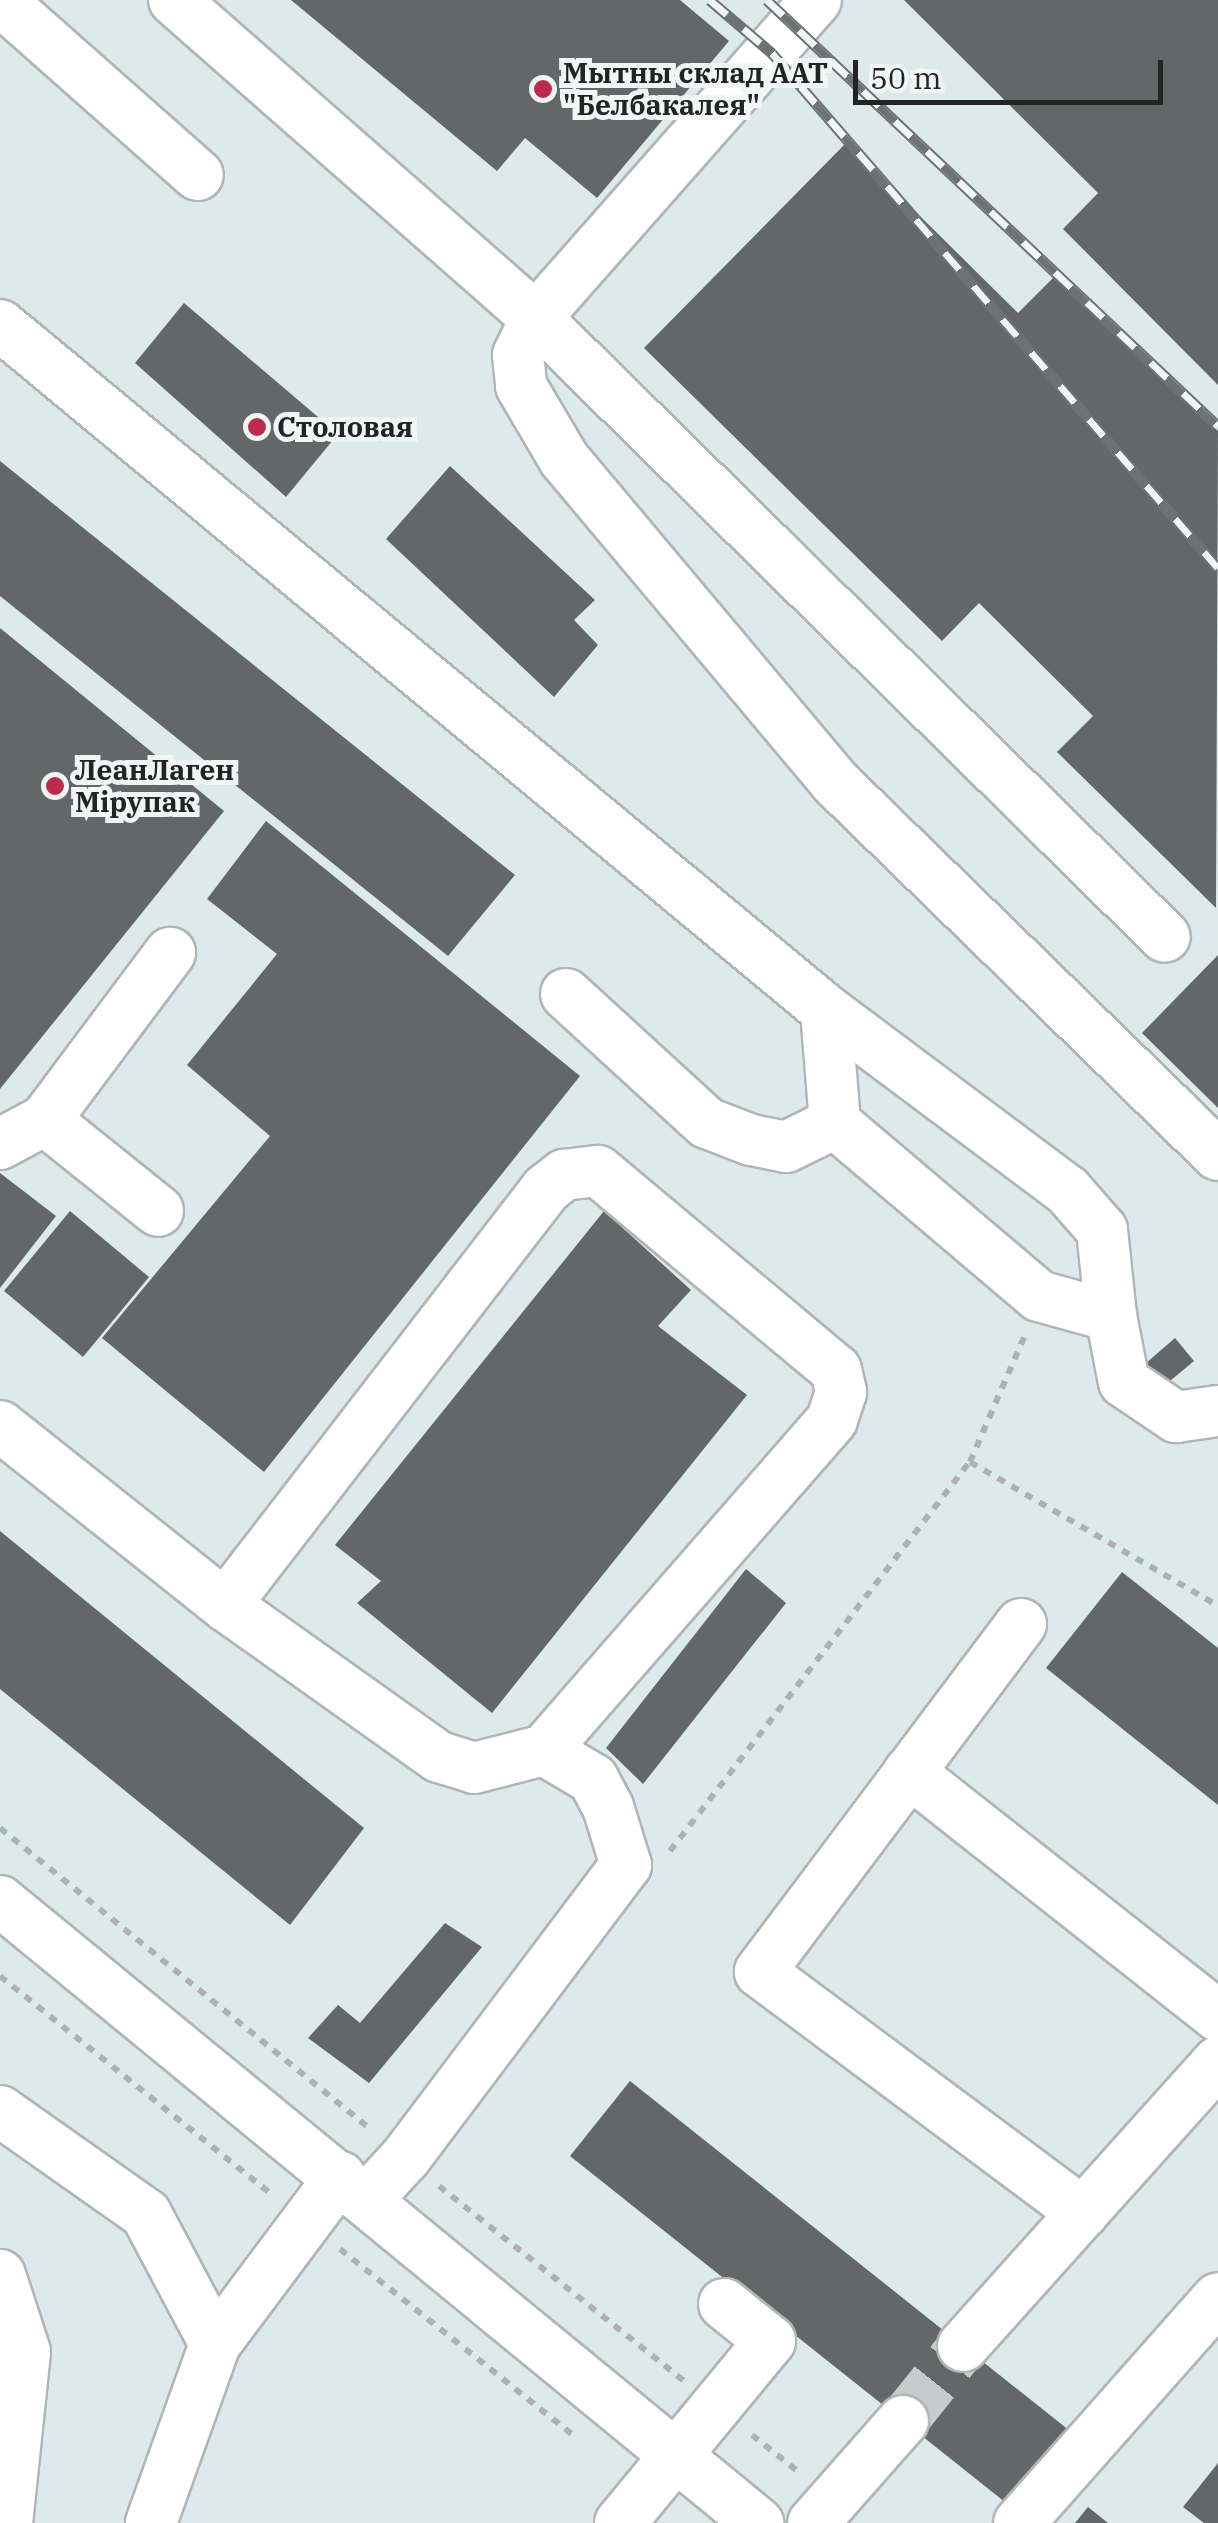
<!DOCTYPE html>
<html>
<head>
<meta charset="utf-8">
<style>
	body { margin:0 }
	#map { position:relative; width:1218px; height:2523px; overflow:hidden; background:#f1f5f5; font-family:"IBM Plex Serif",serif }
	div>[style] { position:absolute }
	[style*='--x'] { left:calc(var(--x)*1px); top:calc(var(--y)*1px); width:calc(var(--w)*1px); rotate:calc(var(--a)*1deg) }
	.built>* { inset:0; background:#dceaeb }
	.building>* { inset:0; background:#636768 }
	.minor-tunnel>* { height:50px; margin-top:-25px; transform-origin:0; background:repeating-linear-gradient(90deg,#c8cbcb 0 50px,transparent 0 75px) }
	.path>* { height:6px; margin-top:-3px; transform-origin:0; background:repeating-linear-gradient(90deg,#aeb1b1 0 8px,transparent 0 16px) }
	.roads { filter:drop-shadow(2px 0 #b0b5b5) drop-shadow(-2px 0 #b0b5b5) drop-shadow(0 2px #b0b5b5) drop-shadow(0 -2px #b0b5b5) }
	.minor>* { height:50px; margin:-25px; padding:0 25px; transform-origin:25px; border-radius:25px; background:#fff }
	.rail>* { height:11px; margin-top:-5.5px; transform-origin:0; background:repeating-linear-gradient(90deg,#f1f5f5 0 22px,#6f7272 0 44px); box-sizing:border-box; border-block:2px solid #6f7272 }
	.dots>* { width:28px; height:28px; translate:-50% -50%; box-sizing:border-box; border:5px solid #f1f5f5; border-radius:50% }
	span { translate:-50% -50%; white-space:nowrap; text-align:center; line-height:1.15; -webkit-text-stroke:10px #f1f5f5; paint-order:stroke }
	.poi-label { font-size:28px; color:#222424; font-weight:700 }
	.left { translate:0 -50%; text-align:left }
	.scale { position:absolute; left:853px; top:60px; width:310px; height:45px; box-sizing:border-box; border:5px solid #222424; border-top:0; padding-left:12px; font-size:30px; line-height:35px; white-space:nowrap; color:#222424; -webkit-text-stroke:8px #f1f5f5; paint-order:stroke }
</style>
</head>
<body>
<div id="map">
	<div class="built">
		<i style="clip-path:polygon(0 0,1218px 0,1218px 2523px,0 2523px)"></i>
	</div>
	<div class="building">
		<i style="clip-path:polygon(291px 0,680px 0,729px 41px,597px 198px,525px 138px,497px 171px)"></i>
		<i style="clip-path:polygon(904px 0,1218px 0,1218px 385px,1063px 229px,1098px 193px)"></i>
		<i style="clip-path:polygon(846px 143px,1018px 313px,1058px 273px,1218px 431px,1216px 908px,1057px 752px,1093px 716px,979px 603px,942px 641px,644px 348px)"></i>
		<i style="clip-path:polygon(184px 303px,338px 434px,286px 497px,135px 363px)"></i>
		<i style="clip-path:polygon(0 461px,515px 875px,448px 956px,0 596px)"></i>
		<i style="clip-path:polygon(450px 466px,595px 600px,574px 620px,598px 645px,554px 697px,386px 539px)"></i>
		<i style="clip-path:polygon(0 628px,224px 811px,0 1089px)"></i>
		<i style="clip-path:polygon(266px 821px,580px 1076px,264px 1472px,102px 1338px,270px 1136px,187px 1065px,277px 954px,207px 899px)"></i>
		<i style="clip-path:polygon(1218px 955px,1218px 1108px,1142px 1033px)"></i>
		<i style="clip-path:polygon(0 1173px,56px 1216px,0 1288px)"></i>
		<i style="clip-path:polygon(70px 1211px,149px 1277px,83px 1357px,4px 1291px)"></i>
		<i style="clip-path:polygon(604px 1211px,691px 1290px,658px 1326px,747px 1395px,492px 1713px,357px 1603px,381px 1581px,335px 1545px)"></i>
		<i style="clip-path:polygon(1175px 1338px,1194px 1361px,1164px 1386px,1145px 1364px)"></i>
		<i style="clip-path:polygon(0 1531px,364px 1828px,290px 1925px,0 1689px)"></i>
		<i style="clip-path:polygon(746px 1569px,786px 1603px,643px 1784px,606px 1748px)"></i>
		<i style="clip-path:polygon(1122px 1572px,1218px 1648px,1218px 1805px,1046px 1668px)"></i>
		<i style="clip-path:polygon(445px 1923px,482px 1947px,369px 2083px,308px 2038px,338px 2005px,360px 2023px)"></i>
		<i style="clip-path:polygon(630px 2081px,1075px 2435px,1015px 2510px,570px 2156px)"></i>
		<i style="clip-path:polygon(1218px 2463px,1218px 2523px,1204px 2523px,1183px 2507px)"></i>
		<i style="clip-path:polygon(1088px 2507px,1108px 2523px,1075px 2523px)"></i>
	</div>
	<div class="minor-tunnel">
		<i style="--x:903;--y:2421;--w:96;--a:-51.3"></i>
	</div>
	<div class="path">
		<i style="--x:970;--y:1462;--w:287;--a:30.1"></i>
		<i style="--x:0;--y:1828;--w:479;--a:39.1"></i>
		<i style="--x:670;--y:1851;--w:491;--a:-52.4"></i>
		<i style="--x:970;--y:1462;--w:136;--a:-66.6"></i>
		<i style="--x:0;--y:1976;--w:349;--a:38.8"></i>
		<i style="--x:439;--y:2186;--w:313;--a:38.5"></i>
		<i style="--x:340;--y:2249;--w:303;--a:38.6"></i>
		<i style="--x:752;--y:2435;--w:63;--a:38.5"></i>
	</div>
	<div class="roads">
		<div class="minor">
			<i style="--x:0;--y:0;--w:264;--a:41.5"></i>
			<i style="--x:174;--y:0;--w:482;--a:41.3"></i>
			<i style="--x:536;--y:318;--w:882;--a:44.54"></i>
			<i style="--x:816;--y:0;--w:424;--a:131.4"></i>
			<i style="--x:536;--y:318;--w:41;--a:115.9"></i>
			<i style="--x:518;--y:355;--w:31;--a:84"></i>
			<i style="--x:521;--y:386;--w:85;--a:59.5"></i>
			<i style="--x:564;--y:459;--w:423;--a:50"></i>
			<i style="--x:836;--y:783;--w:533;--a:44.24"></i>
			<i style="--x:0;--y:325;--w:1073;--a:39.67"></i>
			<i style="--x:826;--y:1010;--w:301;--a:36.8"></i>
			<i style="--x:1067;--y:1190;--w:53;--a:48.8"></i>
			<i style="--x:1102;--y:1230;--w:86;--a:84"></i>
			<i style="--x:1111;--y:1316;--w:67;--a:78.9"></i>
			<i style="--x:1124;--y:1382;--w:63;--a:33.9"></i>
			<i style="--x:1176;--y:1417;--w:42;--a:-8.1"></i>
			<i style="--x:566;--y:994;--w:191;--a:42.5"></i>
			<i style="--x:707;--y:1123;--w:47;--a:21.1"></i>
			<i style="--x:751;--y:1140;--w:36;--a:11"></i>
			<i style="--x:786;--y:1147;--w:55;--a:-26.1"></i>
			<i style="--x:835;--y:1123;--w:113;--a:-94.6"></i>
			<i style="--x:45;--y:1120;--w:145;--a:38.8"></i>
			<i style="--x:835;--y:1123;--w:267;--a:40.3"></i>
			<i style="--x:1039;--y:1296;--w:75;--a:15.5"></i>
			<i style="--x:0;--y:1144;--w:51;--a:-28.1"></i>
			<i style="--x:45;--y:1120;--w:209;--a:-53.2"></i>
			<i style="--x:0;--y:1426;--w:288;--a:38.5"></i>
			<i style="--x:225;--y:1605;--w:262;--a:35.4"></i>
			<i style="--x:439;--y:1757;--w:37;--a:17"></i>
			<i style="--x:474;--y:1768;--w:72;--a:-14.4"></i>
			<i style="--x:544;--y:1750;--w:57;--a:30.6"></i>
			<i style="--x:593;--y:1779;--w:32;--a:62"></i>
			<i style="--x:608;--y:1807;--w:61;--a:72.8"></i>
			<i style="--x:626;--y:1865;--w:367;--a:127"></i>
			<i style="--x:405;--y:2158;--w:56;--a:132.8"></i>
			<i style="--x:225;--y:1605;--w:525;--a:-52.34"></i>
			<i style="--x:546;--y:1189;--w:23;--a:-38"></i>
			<i style="--x:564;--y:1175;--w:34;--a:-7"></i>
			<i style="--x:598;--y:1171;--w:310;--a:39.9"></i>
			<i style="--x:836;--y:1370;--w:23;--a:77"></i>
			<i style="--x:841;--y:1392;--w:29;--a:108"></i>
			<i style="--x:832;--y:1420;--w:438;--a:131.1"></i>
			<i style="--x:1021;--y:1624;--w:435;--a:126.9"></i>
			<i style="--x:760;--y:1972;--w:403;--a:36.7"></i>
			<i style="--x:909;--y:1772;--w:394;--a:38.3"></i>
			<i style="--x:0;--y:1901;--w:981;--a:39.37"></i>
			<i style="--x:0;--y:2111;--w:179;--a:35.2"></i>
			<i style="--x:146;--y:2214;--w:147;--a:62"></i>
			<i style="--x:215;--y:2344;--w:190;--a:109.7"></i>
			<i style="--x:0;--y:2275;--w:81;--a:72"></i>
			<i style="--x:25;--y:2352;--w:172;--a:96"></i>
			<i style="--x:215;--y:2344;--w:209;--a:-53.2"></i>
			<i style="--x:963;--y:2346;--w:382;--a:-48.1"></i>
			<i style="--x:620;--y:2523;--w:236;--a:-50.5"></i>
			<i style="--x:770;--y:2341;--w:59;--a:-141.2"></i>
			<i style="--x:813;--y:2523;--w:136;--a:-48.6"></i>
			<i style="--x:1019;--y:2523;--w:300;--a:-48.5"></i>
		</div>
	</div>
	<div class="rail">
		<i style="--x:710;--y:0;--w:82;--a:40.5"></i>
		<i style="--x:772;--y:53;--w:681;--a:49.11"></i>
		<i style="--x:767;--y:0;--w:620;--a:43.37"></i>
	</div>
	<div class="dots">
		<i style="left:543px;top:89px;background:#bc2b4b"></i>
		<i style="left:257px;top:427px;background:#bc2b4b"></i>
		<i style="left:55px;top:786px;background:#bc2b4b"></i>
	</div>
	<div class="poi-label">
		<span class="left" style="left:563px;top:89px">Мытны склад ААТ<br>"Белбакалея"</span>
		<span class="left" style="left:277px;top:427px">Столовая</span>
		<span class="left" style="left:75px;top:786px">ЛеанЛаген<br>Мірупак</span>
	</div>
	<div class="scale">50 m</div>
</div>
</body>
</html>
